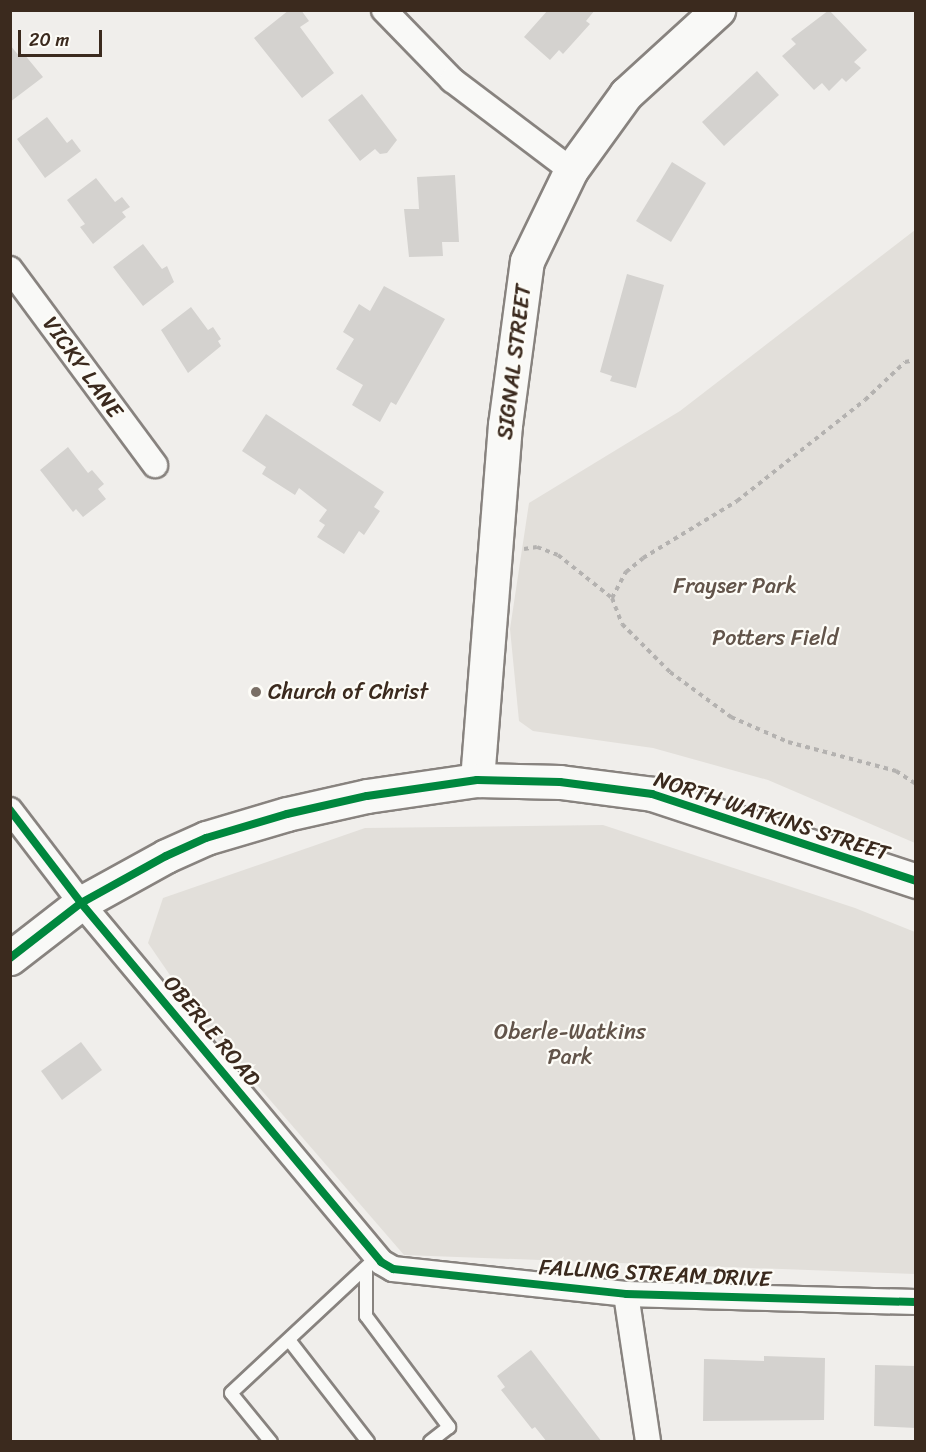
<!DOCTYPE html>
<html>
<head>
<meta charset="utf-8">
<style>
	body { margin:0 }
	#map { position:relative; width:926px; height:1452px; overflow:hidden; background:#f0eeeb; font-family:Sriracha,sans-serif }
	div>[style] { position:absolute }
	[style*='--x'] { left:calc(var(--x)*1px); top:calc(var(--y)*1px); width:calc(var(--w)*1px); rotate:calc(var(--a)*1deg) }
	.green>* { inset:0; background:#e2dfda }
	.building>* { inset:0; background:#d4d2cf }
	.path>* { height:4px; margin-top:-2px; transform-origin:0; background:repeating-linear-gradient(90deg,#b4b2b0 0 4.5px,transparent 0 9px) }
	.roads { filter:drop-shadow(2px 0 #88837f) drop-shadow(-2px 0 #88837f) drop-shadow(0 2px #88837f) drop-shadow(0 -2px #88837f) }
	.lane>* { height:12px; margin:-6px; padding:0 6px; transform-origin:6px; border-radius:6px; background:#f9f9f7 }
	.street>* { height:24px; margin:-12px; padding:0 12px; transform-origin:12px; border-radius:12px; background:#f9f9f7 }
	.secondary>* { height:33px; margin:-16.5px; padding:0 16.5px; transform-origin:16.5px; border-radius:16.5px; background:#f9f9f7 }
	.cycleway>* { height:8px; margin:-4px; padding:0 4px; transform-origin:4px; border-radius:4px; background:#00873e }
	.dots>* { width:16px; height:16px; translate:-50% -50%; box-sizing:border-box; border:3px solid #fdfcf7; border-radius:50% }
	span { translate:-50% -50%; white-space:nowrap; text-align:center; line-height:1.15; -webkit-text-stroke:4.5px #fdfcf7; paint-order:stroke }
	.street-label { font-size:22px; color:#3b2a1e }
	.park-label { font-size:22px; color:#62544a }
	.poi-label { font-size:22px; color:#3b2a1e }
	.left { translate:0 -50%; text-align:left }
	.frame { position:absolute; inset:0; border:12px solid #3b2a1e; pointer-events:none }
	.scale { position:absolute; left:18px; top:30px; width:84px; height:27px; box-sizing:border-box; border:3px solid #3b2a1e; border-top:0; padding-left:8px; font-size:18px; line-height:21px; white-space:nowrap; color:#3b2a1e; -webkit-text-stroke:4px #fdfcf7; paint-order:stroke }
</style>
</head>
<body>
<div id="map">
	<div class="green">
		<i style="clip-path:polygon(915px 230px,915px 843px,768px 780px,653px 748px,533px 731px,519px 721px,510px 629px,529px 503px,680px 411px)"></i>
		<i style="clip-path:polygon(603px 825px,855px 908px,915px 932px,915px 1274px,404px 1255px,200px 1019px,148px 943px,163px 898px,365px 828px)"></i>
	</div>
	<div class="building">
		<i style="clip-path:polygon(289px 10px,301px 10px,309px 21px,300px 27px,334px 73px,302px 98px,254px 38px)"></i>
		<i style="clip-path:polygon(548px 10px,595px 10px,586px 21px,590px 24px,563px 54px,559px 50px,550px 60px,524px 37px)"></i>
		<i style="clip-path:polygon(829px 10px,867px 50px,854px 62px,861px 68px,846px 82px,842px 78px,829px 91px,822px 83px,814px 90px,782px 56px,796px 44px,791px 39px)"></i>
		<i style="clip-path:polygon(10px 45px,20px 57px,24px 54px,43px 77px,10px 102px)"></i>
		<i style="clip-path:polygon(757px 71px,779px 95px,724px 146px,702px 122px)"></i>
		<i style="clip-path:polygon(362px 94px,397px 140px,387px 153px,380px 154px,375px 149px,360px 161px,328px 120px)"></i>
		<i style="clip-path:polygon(47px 117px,67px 143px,72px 139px,81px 151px,45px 178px,17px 139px)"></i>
		<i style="clip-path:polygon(672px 162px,706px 183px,671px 242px,636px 221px)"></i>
		<i style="clip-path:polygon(455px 175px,459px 242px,442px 242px,443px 256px,409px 257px,404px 209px,419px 209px,417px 177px)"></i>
		<i style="clip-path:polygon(96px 178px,115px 202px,122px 197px,130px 207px,122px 212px,126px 217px,93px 244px,80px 227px,85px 224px,67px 200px)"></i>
		<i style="clip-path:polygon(143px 244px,162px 269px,167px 266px,174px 282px,143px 306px,113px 267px)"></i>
		<i style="clip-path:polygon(627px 274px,664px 285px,636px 388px,610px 381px,612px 376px,600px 372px)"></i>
		<i style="clip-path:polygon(384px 286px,445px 319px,396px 405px,391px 402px,380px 422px,352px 405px,363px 385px,336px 369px,354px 339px,343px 332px,359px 304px,370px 311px)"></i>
		<i style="clip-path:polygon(191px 307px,208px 330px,213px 327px,221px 339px,218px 341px,221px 346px,188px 373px,161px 330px)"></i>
		<i style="clip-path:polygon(266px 414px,384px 492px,374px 507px,380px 511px,364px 535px,359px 531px,344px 554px,317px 537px,325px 525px,319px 521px,327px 510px,299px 488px,295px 495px,262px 474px,266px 467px,242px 451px)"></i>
		<i style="clip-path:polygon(68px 447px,88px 473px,92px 470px,104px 484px,98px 489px,106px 499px,83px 517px,76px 509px,73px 512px,40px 470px)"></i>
		<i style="clip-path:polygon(81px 1042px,102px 1070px,62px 1100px,41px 1071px)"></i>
		<i style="clip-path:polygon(531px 1350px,602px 1442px,547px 1442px,535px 1427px,532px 1429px,501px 1390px,505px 1387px,497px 1376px)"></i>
		<i style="clip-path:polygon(764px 1356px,825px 1358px,824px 1420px,703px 1421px,704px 1359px,764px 1361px)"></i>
		<i style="clip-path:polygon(875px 1365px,916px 1366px,916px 1428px,874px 1426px)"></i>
	</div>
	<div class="path">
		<i style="--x:524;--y:549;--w:13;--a:-9"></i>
		<i style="--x:537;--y:547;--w:22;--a:21"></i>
		<i style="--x:558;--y:555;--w:69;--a:38.5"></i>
		<i style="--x:612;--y:598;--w:28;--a:69"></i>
		<i style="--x:622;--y:624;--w:68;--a:45"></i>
		<i style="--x:670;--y:672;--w:76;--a:36.4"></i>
		<i style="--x:731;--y:717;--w:62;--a:23.7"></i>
		<i style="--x:788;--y:742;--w:112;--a:15"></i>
		<i style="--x:896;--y:771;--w:24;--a:33"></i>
		<i style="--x:612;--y:598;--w:30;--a:-62"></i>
		<i style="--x:626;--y:572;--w:22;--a:-39"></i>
		<i style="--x:643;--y:558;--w:110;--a:-31.2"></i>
		<i style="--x:737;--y:501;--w:163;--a:-38.3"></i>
		<i style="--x:865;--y:400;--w:55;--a:-43.5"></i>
		<i style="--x:905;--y:362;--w:11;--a:-10"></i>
	</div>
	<div class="roads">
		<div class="lane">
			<i style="--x:366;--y:1270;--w:46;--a:90"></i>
			<i style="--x:366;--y:1316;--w:139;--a:53.2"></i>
			<i style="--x:449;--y:1427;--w:24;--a:142"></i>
			<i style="--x:289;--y:1340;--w:129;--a:52.2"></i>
			<i style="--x:271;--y:1442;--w:63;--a:-129.2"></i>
			<i style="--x:231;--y:1393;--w:200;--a:-43"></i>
		</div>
		<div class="street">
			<i style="--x:384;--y:10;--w:98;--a:45.8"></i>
			<i style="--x:452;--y:80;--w:149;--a:37.1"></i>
			<i style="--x:10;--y:269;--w:244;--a:53.5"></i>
			<i style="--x:10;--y:810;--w:117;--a:52.6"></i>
			<i style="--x:81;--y:903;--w:468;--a:50.1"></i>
			<i style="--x:381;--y:1262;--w:14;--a:30"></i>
			<i style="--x:393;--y:1269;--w:234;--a:6.1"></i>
			<i style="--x:626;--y:1294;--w:290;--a:1.6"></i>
			<i style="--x:626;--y:1294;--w:150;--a:81.5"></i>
		</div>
		<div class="secondary">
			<i style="--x:477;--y:780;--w:356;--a:-85.5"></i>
			<i style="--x:505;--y:425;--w:165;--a:-82.4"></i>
			<i style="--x:527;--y:261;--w:101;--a:-64.2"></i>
			<i style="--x:571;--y:170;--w:94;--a:-54.1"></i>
			<i style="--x:626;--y:94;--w:125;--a:-42.4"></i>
			<i style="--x:10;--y:958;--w:90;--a:-37.8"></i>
			<i style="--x:81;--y:903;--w:97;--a:-28.9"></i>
			<i style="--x:166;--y:856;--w:44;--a:-24.2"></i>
			<i style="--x:206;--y:838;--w:84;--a:-16.5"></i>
			<i style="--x:287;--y:814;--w:82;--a:-12.7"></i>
			<i style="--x:367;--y:796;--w:111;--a:-8.3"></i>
			<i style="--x:477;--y:780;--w:83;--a:1.4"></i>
			<i style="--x:560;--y:782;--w:93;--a:7.4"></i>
			<i style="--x:652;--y:794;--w:278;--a:18.2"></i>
		</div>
	</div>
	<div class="cycleway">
		<i style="--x:10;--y:810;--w:117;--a:52.6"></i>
		<i style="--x:81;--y:903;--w:468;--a:50.1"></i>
		<i style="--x:381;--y:1262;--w:14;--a:30"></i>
		<i style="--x:393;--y:1269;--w:234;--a:6.1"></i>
		<i style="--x:626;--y:1294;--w:290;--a:1.6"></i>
		<i style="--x:10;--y:958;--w:90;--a:-37.8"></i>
		<i style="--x:81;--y:903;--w:97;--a:-28.9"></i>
		<i style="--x:166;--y:856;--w:44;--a:-24.2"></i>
		<i style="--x:206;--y:838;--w:84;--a:-16.5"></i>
		<i style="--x:287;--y:814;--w:82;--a:-12.7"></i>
		<i style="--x:367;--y:796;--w:111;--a:-8.3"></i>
		<i style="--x:477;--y:780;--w:83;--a:1.4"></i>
		<i style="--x:560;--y:782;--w:93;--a:7.4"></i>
		<i style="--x:652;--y:794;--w:278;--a:18.2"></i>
	</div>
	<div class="dots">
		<i style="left:256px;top:692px;background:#7a6f66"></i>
	</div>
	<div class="street-label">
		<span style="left:514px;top:362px;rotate:-83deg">SIGNAL STREET</span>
		<span style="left:83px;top:367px;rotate:54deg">VICKY LANE</span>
		<span style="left:772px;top:816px;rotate:18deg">NORTH WATKINS STREET</span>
		<span style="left:212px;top:1031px;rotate:50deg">OBERLE ROAD</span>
		<span style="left:655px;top:1273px;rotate:3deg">FALLING STREAM DRIVE</span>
	</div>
	<div class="park-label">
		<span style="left:735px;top:586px">Frayser Park</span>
		<span style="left:775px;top:638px">Potters Field</span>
		<span style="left:570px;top:1044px">Oberle-Watkins<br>Park</span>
	</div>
	<div class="poi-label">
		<span class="left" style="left:268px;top:692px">Church of Christ</span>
	</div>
	<div class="frame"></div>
	<div class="scale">20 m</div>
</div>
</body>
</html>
